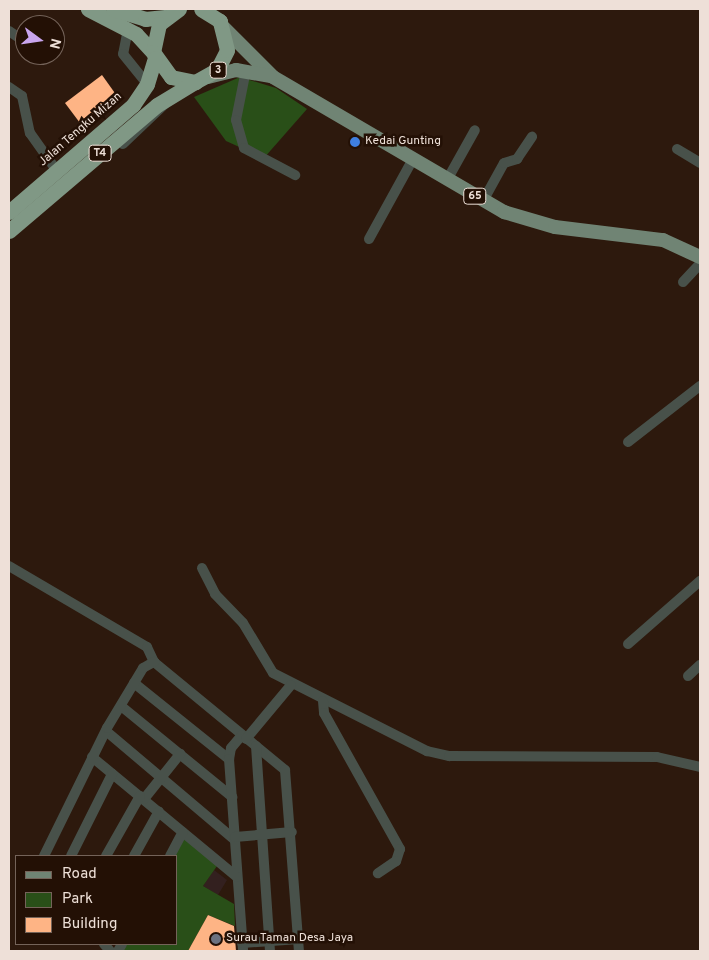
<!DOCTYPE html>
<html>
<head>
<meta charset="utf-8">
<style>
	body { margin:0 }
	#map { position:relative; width:709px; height:960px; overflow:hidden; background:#2d190d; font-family:Overpass,sans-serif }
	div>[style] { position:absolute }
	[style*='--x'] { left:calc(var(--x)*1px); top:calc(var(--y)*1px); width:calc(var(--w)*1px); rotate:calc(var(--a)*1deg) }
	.education>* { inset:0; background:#33201f }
	.green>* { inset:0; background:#294f18 }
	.building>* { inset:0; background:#feb485 }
	.minor>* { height:10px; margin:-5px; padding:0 5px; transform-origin:5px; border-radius:5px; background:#48514a }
	.major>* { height:14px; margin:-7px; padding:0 7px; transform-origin:7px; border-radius:7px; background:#708474 }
	.highway>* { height:15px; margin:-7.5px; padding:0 7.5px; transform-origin:7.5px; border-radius:7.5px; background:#809885 }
	.dots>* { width:14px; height:14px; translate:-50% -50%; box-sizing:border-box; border:2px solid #231005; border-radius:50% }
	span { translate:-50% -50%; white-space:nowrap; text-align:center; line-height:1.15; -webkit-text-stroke:5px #231005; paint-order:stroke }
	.shield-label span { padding:1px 4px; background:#231005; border:1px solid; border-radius:4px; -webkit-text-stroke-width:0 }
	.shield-label { font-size:11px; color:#eee0d8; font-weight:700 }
	.street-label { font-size:12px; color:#eee0d8 }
	.poi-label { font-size:12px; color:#eee0d8 }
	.left { translate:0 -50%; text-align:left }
	.frame { position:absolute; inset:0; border:10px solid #eee0d8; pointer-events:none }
	.legend { position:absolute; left:15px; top:855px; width:162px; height:90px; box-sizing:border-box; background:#231005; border:1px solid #746359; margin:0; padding:6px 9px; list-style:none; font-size:15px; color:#eee0d8 }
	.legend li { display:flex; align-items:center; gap:10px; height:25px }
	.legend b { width:25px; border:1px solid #746359 }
	.north { position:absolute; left:15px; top:15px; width:50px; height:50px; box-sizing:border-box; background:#231005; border:1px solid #746359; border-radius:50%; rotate:104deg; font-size:14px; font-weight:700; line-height:20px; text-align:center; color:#eee0d8 }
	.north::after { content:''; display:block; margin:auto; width:18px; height:22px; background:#c9a5ee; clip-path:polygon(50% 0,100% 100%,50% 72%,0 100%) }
</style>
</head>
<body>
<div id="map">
	<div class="education">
		<i style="clip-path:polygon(214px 870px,227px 880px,218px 895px,203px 886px)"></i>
	</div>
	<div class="green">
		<i style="clip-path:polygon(240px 77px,276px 88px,307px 109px,264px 158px,226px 141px,194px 97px)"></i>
		<i style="clip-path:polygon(183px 837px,217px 866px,203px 886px,234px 904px,235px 926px,208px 915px,188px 951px,121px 951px,125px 944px,176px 944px,173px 856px)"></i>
	</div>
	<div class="building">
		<i style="clip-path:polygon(102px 75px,117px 96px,80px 123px,65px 103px)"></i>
		<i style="clip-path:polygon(208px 915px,234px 926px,236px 951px,188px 951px)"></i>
	</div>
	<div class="minor">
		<i style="--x:128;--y:29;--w:25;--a:101"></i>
		<i style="--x:123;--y:54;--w:38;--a:51"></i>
		<i style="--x:9;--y:31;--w:18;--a:34"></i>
		<i style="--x:246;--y:70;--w:51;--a:101.3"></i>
		<i style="--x:236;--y:120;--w:29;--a:74"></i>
		<i style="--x:244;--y:148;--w:58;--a:27.9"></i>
		<i style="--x:9;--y:87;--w:16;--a:35"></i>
		<i style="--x:22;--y:96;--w:38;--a:78"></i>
		<i style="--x:30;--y:133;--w:47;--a:54.6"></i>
		<i style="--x:123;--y:144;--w:58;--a:-43.6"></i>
		<i style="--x:677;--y:149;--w:27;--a:31"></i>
		<i style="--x:447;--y:180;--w:57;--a:-60.8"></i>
		<i style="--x:483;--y:201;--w:43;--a:-61.1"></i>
		<i style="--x:504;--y:163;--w:14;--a:-17"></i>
		<i style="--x:517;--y:159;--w:27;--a:-56"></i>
		<i style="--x:369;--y:239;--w:91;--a:-61.2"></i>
		<i style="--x:683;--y:282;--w:25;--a:-47"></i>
		<i style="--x:628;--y:442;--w:91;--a:-37.9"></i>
		<i style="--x:9;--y:566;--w:160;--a:30.4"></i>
		<i style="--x:147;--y:647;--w:17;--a:65"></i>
		<i style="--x:154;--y:662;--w:170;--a:39.5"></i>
		<i style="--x:285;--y:770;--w:182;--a:85.6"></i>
		<i style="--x:202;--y:568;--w:29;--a:63"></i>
		<i style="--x:215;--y:594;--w:40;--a:46"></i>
		<i style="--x:243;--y:623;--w:58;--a:59"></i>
		<i style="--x:273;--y:673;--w:173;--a:26.9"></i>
		<i style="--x:427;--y:751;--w:23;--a:13"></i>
		<i style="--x:449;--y:756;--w:208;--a:0.3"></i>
		<i style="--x:657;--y:757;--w:44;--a:13.1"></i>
		<i style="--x:628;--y:644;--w:96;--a:-41.2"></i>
		<i style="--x:688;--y:676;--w:16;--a:-43"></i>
		<i style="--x:134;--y:683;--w:122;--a:38.7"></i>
		<i style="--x:323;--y:701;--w:12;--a:85"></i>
		<i style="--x:324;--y:713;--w:156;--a:60.8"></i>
		<i style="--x:400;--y:849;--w:13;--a:108"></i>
		<i style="--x:396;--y:861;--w:22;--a:146"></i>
		<i style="--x:121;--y:706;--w:144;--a:39.3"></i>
		<i style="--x:106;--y:731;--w:169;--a:40.2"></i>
		<i style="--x:242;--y:735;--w:17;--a:130"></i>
		<i style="--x:231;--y:748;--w:11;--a:100"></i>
		<i style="--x:229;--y:759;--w:193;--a:85.8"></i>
		<i style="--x:246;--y:739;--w:70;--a:-50.2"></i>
		<i style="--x:256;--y:746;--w:205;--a:86.1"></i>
		<i style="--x:92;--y:757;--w:188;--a:39.6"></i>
		<i style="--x:144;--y:799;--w:58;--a:-51.3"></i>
		<i style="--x:235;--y:837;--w:57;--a:-5"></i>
		<i style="--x:44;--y:856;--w:143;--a:-63.8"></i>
		<i style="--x:107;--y:728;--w:70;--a:-59"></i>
		<i style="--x:143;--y:668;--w:13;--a:-29"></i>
		<i style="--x:71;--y:856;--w:92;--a:-63.4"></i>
		<i style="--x:106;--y:856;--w:69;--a:-60.5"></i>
		<i style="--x:134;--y:856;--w:51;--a:-60.9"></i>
		<i style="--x:170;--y:856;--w:27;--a:-62"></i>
		<i style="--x:242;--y:943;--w:57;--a:-4"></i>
		<i style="--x:104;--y:944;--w:9;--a:49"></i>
		<i style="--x:118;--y:951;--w:8;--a:-60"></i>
	</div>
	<div class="major">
		<i style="--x:224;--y:28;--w:69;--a:45"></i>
		<i style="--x:273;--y:77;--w:268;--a:30.3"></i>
		<i style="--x:504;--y:212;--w:53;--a:16.4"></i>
		<i style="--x:555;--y:227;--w:109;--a:6.9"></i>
		<i style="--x:663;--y:240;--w:41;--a:24.7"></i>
		<i style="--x:208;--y:77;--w:29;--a:-14"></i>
		<i style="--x:236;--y:70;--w:34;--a:10"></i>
	</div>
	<div class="highway">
		<i style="--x:88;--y:9;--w:54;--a:27.5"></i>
		<i style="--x:136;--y:34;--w:25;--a:47"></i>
		<i style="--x:113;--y:9;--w:34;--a:17"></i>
		<i style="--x:145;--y:19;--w:20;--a:-6"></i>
		<i style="--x:179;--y:9;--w:25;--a:143"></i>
		<i style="--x:159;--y:24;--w:29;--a:102"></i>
		<i style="--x:153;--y:52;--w:31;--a:54"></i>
		<i style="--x:171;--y:77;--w:25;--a:12"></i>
		<i style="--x:195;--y:82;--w:25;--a:-29"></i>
		<i style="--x:217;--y:70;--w:22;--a:-63"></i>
		<i style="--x:227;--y:50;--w:30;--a:-104"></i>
		<i style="--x:220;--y:21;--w:22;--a:-148"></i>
		<i style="--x:9;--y:212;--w:164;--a:-40.8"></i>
		<i style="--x:133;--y:105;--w:25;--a:-56"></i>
		<i style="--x:147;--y:84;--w:27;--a:-73"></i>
		<i style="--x:9;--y:231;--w:194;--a:-40.4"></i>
		<i style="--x:157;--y:105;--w:44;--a:-31.2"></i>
	</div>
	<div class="dots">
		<i style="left:355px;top:142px;background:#3f7fe0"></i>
		<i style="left:216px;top:939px;background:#6b7280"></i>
	</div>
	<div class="shield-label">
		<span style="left:218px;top:70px">3</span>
		<span style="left:100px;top:153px">T4</span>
		<span style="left:475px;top:196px">65</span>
	</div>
	<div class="street-label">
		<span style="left:81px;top:130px;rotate:-41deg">Jalan Tengku Mizan</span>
	</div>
	<div class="poi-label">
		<span class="left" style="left:365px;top:142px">Kedai Gunting</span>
		<span class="left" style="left:226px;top:939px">Surau Taman Desa Jaya</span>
	</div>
	<div class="frame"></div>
	<ul class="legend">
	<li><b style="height:6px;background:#708474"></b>Road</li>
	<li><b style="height:14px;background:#294f18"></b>Park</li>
	<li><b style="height:14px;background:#feb485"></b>Building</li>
	</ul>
	<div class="north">N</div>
</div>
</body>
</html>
